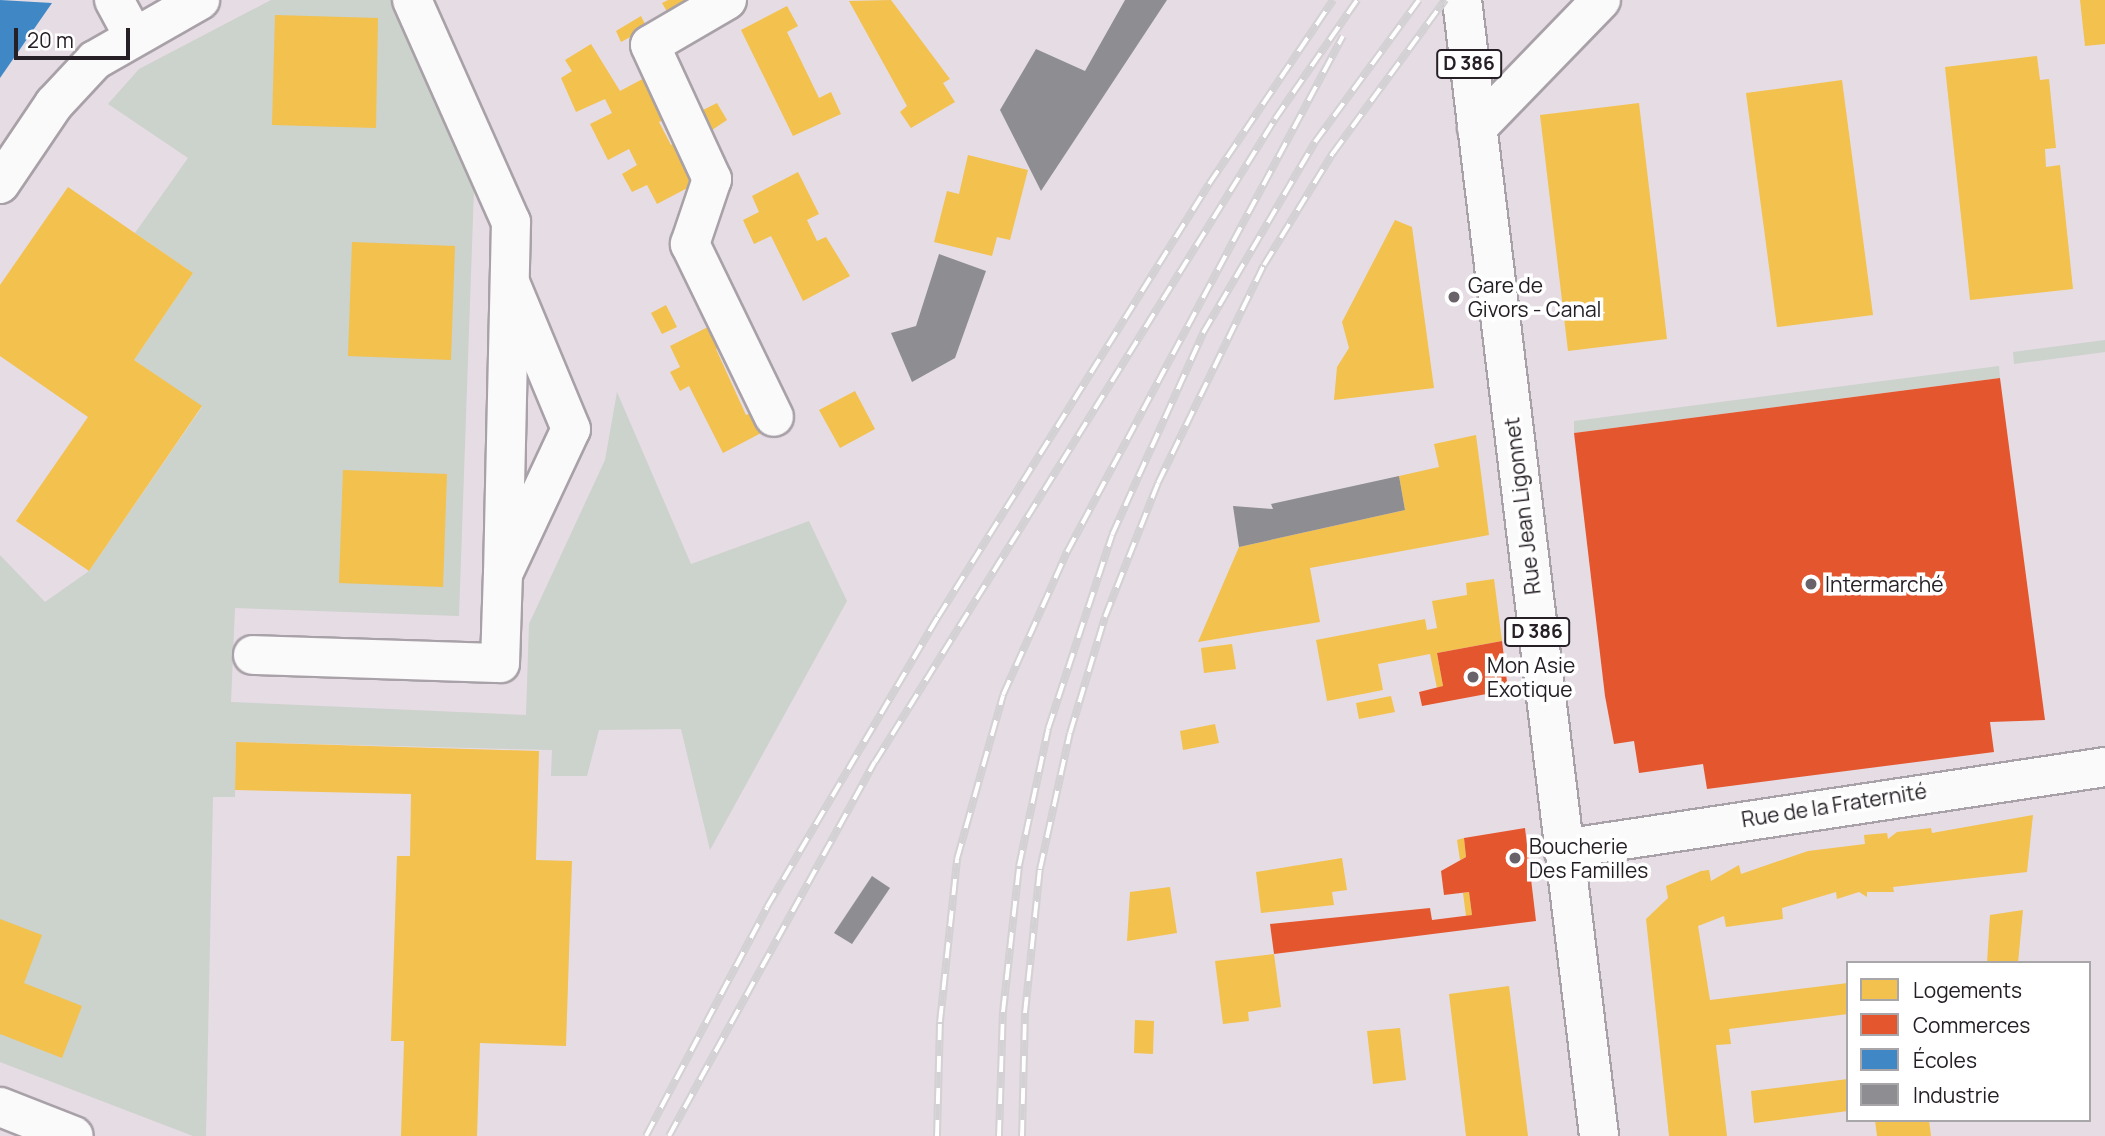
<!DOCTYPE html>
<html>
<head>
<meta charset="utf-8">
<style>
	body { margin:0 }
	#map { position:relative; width:2105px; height:1136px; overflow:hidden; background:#e6dce4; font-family:Manrope,sans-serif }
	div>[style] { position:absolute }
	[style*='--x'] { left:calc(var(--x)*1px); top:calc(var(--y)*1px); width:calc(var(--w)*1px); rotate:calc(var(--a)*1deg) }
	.green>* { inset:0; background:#ccd2cc }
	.homes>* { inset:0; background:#f2c14e }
	.shops>* { inset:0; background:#e4572e }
	.schools>* { inset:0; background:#3f88c5 }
	.industry>* { inset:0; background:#8d8d92 }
	.roads { filter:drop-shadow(2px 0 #a8a1a7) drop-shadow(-2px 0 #a8a1a7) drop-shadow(0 2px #a8a1a7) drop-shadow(0 -2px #a8a1a7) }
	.minor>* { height:38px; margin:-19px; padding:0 19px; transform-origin:19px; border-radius:19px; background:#fbfafb }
	.primary>* { height:38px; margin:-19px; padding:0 19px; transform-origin:19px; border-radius:19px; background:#fbfafb }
	.rail>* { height:8px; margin-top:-4px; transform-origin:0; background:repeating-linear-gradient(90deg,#fff 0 16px,#d3d1d3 0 32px); box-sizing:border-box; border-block:2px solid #d3d1d3 }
	.dots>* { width:19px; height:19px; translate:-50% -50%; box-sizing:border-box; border:4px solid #fff; border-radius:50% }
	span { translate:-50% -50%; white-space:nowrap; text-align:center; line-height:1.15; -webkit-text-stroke:7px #fff; paint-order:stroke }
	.shield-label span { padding:2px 5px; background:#fff; border:2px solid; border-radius:5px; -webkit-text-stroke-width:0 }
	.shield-label { font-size:19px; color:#262026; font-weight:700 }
	.poi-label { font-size:21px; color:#262026 }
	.left { translate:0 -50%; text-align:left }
	.street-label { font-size:21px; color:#262026 }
	.legend { position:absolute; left:1846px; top:961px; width:245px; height:161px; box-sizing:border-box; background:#fff; border:2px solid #a8a6a8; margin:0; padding:9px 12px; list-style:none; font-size:21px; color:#262026 }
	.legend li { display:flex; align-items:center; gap:14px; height:35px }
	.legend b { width:35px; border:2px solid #a8a6a8 }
	.scale { position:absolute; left:14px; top:28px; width:116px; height:32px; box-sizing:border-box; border:4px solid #262026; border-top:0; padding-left:9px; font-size:21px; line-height:24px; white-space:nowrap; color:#262026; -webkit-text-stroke:5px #fff; paint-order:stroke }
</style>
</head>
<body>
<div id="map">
	<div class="green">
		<i style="clip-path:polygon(271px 0,394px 0,475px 160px,459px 616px,235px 608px,231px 702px,526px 715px,529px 624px,605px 460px,617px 392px,691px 564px,809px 521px,847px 601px,710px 850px,681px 729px,599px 730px,587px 776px,551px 776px,552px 750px,236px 742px,235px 797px,213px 797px,206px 1136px,193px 1136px,0 1062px,0 555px,45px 602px,89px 571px,202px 407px,134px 360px,193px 273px,135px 233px,188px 158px,108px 104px,139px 69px)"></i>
		<i style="clip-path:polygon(2105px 340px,2105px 352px,2014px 364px,2013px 352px)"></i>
		<i style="clip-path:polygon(1999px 366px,2000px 378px,1574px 433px,1574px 421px)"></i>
	</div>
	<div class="homes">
		<i style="clip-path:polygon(668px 0,694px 0,669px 15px,662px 3px)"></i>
		<i style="clip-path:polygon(891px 0,950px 79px,943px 83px,955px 102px,911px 128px,900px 112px,907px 106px,849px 1px)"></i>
		<i style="clip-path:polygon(2080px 0,2105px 0,2105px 44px,2085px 46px)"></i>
		<i style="clip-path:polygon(787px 6px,798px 26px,787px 32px,819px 98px,831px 92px,841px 114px,793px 136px,741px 30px)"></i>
		<i style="clip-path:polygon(275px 15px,378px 18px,376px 128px,272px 125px)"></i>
		<i style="clip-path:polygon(641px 16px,647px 28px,621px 42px,616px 31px)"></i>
		<i style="clip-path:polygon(591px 44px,620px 91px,650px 75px,665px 119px,659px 122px,671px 145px,678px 140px,693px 185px,657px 204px,647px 185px,632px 192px,622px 174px,637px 165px,629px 149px,608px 160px,590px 124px,612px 113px,605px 99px,576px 112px,561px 78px,572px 71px,565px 60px)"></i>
		<i style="clip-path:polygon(2037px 56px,2040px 80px,2049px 79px,2056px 148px,2045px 149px,2046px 167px,2060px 165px,2073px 289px,1970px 300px,1945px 67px)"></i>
		<i style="clip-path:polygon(1842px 80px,1873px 315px,1777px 327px,1746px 93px)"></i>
		<i style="clip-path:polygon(717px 103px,727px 120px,703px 136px,693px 115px)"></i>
		<i style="clip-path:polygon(1639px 103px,1667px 339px,1568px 351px,1540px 115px)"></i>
		<i style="clip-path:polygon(968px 155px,1028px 170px,1010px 240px,997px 237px,992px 256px,934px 242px,947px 191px,959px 194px)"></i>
		<i style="clip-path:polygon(798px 172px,819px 214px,807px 220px,817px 241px,826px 237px,850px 276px,803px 301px,771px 236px,754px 244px,743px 220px,759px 212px,752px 196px)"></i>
		<i style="clip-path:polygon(68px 187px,193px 273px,134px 360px,202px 406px,89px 571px,16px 521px,88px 417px,0 356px,0 285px)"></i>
		<i style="clip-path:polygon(1395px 220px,1412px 227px,1434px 388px,1334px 400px,1337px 367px,1349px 348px,1342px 322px)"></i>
		<i style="clip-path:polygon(352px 242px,455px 246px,451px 360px,348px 356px)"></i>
		<i style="clip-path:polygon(666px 305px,677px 327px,662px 334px,651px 313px)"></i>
		<i style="clip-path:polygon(716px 323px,727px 344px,716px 349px,746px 415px,758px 410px,767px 430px,723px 453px,689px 386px,680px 391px,670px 372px,680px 367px,670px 346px)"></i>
		<i style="clip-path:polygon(855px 391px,875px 429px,840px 448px,819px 410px)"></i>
		<i style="clip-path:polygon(1476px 435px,1489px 535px,1310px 568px,1320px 622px,1198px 642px,1239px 547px,1405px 510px,1399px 476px,1439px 467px,1434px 444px)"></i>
		<i style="clip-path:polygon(343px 470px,447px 474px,443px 587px,339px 583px)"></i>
		<i style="clip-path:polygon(1494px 579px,1502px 641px,1437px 653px,1443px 686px,1437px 688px,1430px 654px,1378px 664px,1383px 690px,1327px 701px,1316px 640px,1425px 619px,1427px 630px,1437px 628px,1432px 601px,1467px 595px,1466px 583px)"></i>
		<i style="clip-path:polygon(1232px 644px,1236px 669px,1204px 673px,1201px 648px)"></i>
		<i style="clip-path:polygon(1391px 696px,1395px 712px,1359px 719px,1356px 703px)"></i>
		<i style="clip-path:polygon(1215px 724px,1219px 743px,1183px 750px,1180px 731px)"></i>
		<i style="clip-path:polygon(236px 742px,539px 751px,536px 860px,572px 861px,566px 1046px,480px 1043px,477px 1136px,401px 1136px,404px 1041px,391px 1041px,397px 856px,410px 856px,411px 794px,235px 790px)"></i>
		<i style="clip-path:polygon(2033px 815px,2027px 872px,1893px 887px,1894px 892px,1867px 892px,1867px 897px,1859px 892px,1837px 899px,1836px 892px,1782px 908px,1783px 919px,1726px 927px,1724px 916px,1698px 926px,1710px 1000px,1848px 983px,1848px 1014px,1729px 1029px,1731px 1044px,1716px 1045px,1727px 1136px,1669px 1136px,1646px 919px,1668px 898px,1666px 886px,1701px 871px,1709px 870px,1711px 881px,1739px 865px,1741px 874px,1808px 851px,1865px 844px,1864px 835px,1887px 833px,1888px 839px,1897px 832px,1931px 828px,1932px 833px)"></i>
		<i style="clip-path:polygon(1464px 838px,1466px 857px,1460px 860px,1457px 840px)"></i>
		<i style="clip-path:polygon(1342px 858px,1347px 890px,1332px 892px,1334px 905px,1261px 913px,1256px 872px)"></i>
		<i style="clip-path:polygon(1170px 887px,1177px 933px,1127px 941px,1130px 892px)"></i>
		<i style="clip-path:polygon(1469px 892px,1472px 915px,1466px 916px,1463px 893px)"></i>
		<i style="clip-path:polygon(2023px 910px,2018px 963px,1987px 963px,1990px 915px)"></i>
		<i style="clip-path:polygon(0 919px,42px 935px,24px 983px,82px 1006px,62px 1058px,0 1034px)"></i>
		<i style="clip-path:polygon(1274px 954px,1281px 1007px,1248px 1012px,1249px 1021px,1223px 1024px,1215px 961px)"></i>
		<i style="clip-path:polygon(1509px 986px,1528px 1136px,1466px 1136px,1449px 994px)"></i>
		<i style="clip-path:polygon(1135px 1020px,1154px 1021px,1153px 1054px,1134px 1053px)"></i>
		<i style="clip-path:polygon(1400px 1028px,1406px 1080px,1373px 1084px,1367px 1031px)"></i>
		<i style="clip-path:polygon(1848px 1079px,1848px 1111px,1754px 1123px,1751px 1091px)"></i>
		<i style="clip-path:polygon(1875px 1120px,1929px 1120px,1931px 1136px,1877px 1136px)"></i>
	</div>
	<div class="shops">
		<i style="clip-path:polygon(2000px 378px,2045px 720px,1990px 722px,1994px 752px,1707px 789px,1703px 764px,1639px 773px,1634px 741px,1614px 744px,1605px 696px,1574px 433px)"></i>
		<i style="clip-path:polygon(1502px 641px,1508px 690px,1422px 706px,1419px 692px,1443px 686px,1437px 653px)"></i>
		<i style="clip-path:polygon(1525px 828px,1536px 921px,1274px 954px,1270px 924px,1430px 908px,1432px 920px,1472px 915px,1469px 892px,1444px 895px,1441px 871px,1466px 857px,1464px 838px)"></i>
	</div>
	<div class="schools">
		<i style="clip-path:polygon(0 0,52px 3px,0 78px)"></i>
	</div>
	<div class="industry">
		<i style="clip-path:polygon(1125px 0,1167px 0,1041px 191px,1000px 110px,1036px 49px,1085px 71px)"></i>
		<i style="clip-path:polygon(939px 254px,986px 271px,955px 358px,912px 382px,891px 333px,916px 326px)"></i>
		<i style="clip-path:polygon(1399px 476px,1405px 510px,1239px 547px,1233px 506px,1273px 509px,1271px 504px)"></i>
		<i style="clip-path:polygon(872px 876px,890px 888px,852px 944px,834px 933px)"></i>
	</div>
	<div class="roads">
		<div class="minor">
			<i style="--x:114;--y:0;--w:42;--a:61.6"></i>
			<i style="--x:412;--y:0;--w:243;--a:66"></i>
			<i style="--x:511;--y:222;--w:352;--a:91.3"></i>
			<i style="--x:503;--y:574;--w:160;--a:-64.9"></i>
			<i style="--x:571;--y:429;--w:156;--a:-112.6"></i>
			<i style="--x:727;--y:0;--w:89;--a:149.7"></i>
			<i style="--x:650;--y:45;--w:148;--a:65.2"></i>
			<i style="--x:712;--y:179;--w:69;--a:108.7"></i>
			<i style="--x:690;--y:244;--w:192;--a:64.1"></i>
			<i style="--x:1477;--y:128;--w:178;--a:-45.9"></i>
			<i style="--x:0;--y:184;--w:97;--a:-56"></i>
			<i style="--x:54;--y:104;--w:60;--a:-47"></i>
			<i style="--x:95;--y:60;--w:121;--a:-29.7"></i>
			<i style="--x:253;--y:655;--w:247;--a:1.9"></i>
			<i style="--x:500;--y:663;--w:89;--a:-88.1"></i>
			<i style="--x:1563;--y:849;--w:548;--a:-8.6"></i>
			<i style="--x:0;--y:1107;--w:79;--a:21.4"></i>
		</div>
		<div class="primary">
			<i style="--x:1462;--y:0;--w:1144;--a:83.12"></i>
		</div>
	</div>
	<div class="rail">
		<i style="--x:646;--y:1136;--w:259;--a:-62.1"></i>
		<i style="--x:767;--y:907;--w:337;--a:-59.5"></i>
		<i style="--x:938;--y:617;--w:511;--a:-57.96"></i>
		<i style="--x:1209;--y:184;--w:222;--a:-56"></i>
		<i style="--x:669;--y:1136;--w:427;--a:-61.2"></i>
		<i style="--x:875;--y:762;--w:757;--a:-58.11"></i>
		<i style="--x:1275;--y:119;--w:145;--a:-55.4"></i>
		<i style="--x:937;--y:1136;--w:114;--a:-88.5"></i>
		<i style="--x:940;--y:1022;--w:164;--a:-84"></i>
		<i style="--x:957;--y:859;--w:170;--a:-74.3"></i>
		<i style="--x:1003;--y:695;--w:157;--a:-65.9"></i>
		<i style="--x:1067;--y:552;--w:585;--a:-61.86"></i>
		<i style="--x:999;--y:1136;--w:124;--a:-88.2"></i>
		<i style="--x:1003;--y:1012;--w:147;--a:-83.7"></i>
		<i style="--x:1019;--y:866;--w:140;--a:-78"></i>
		<i style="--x:1048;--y:729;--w:204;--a:-71.7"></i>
		<i style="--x:1112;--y:535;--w:222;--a:-65.7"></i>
		<i style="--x:1203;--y:333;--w:221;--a:-59.6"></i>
		<i style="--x:1315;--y:142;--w:176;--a:-53.8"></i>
		<i style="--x:1022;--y:1136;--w:123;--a:-88.6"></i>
		<i style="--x:1025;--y:1013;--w:145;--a:-84.1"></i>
		<i style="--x:1040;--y:869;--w:139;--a:-77.6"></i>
		<i style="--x:1070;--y:733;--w:121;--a:-73.2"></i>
		<i style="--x:1105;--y:617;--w:144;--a:-68.4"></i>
		<i style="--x:1158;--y:483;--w:242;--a:-64.1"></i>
		<i style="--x:1264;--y:265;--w:132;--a:-58.4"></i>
		<i style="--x:1333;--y:153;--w:190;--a:-53.8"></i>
	</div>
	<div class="dots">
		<i style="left:1454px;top:297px;background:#696268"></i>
		<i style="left:1811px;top:584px;background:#696268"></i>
		<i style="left:1473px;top:677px;background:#696268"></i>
		<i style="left:1515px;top:858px;background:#696268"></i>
	</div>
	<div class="shield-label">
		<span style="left:1469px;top:64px">D 386</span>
		<span style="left:1537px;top:632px">D 386</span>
	</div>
	<div class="poi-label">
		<span class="left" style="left:1468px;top:297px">Gare de<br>Givors - Canal</span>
		<span class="left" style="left:1825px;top:584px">Intermarché</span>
		<span class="left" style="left:1487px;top:677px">Mon Asie<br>Exotique</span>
		<span class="left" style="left:1529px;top:858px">Boucherie<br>Des Familles</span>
	</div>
	<div class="street-label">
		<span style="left:1522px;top:506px;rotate:-97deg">Rue Jean Ligonnet</span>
		<span style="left:1834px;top:805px;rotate:-9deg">Rue de la Fraternité</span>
	</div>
	<ul class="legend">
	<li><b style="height:19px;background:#f2c14e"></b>Logements</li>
	<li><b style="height:19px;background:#e4572e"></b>Commerces</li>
	<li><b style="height:19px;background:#3f88c5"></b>Écoles</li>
	<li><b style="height:19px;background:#8d8d92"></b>Industrie</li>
	</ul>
	<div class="scale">20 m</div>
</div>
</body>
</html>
